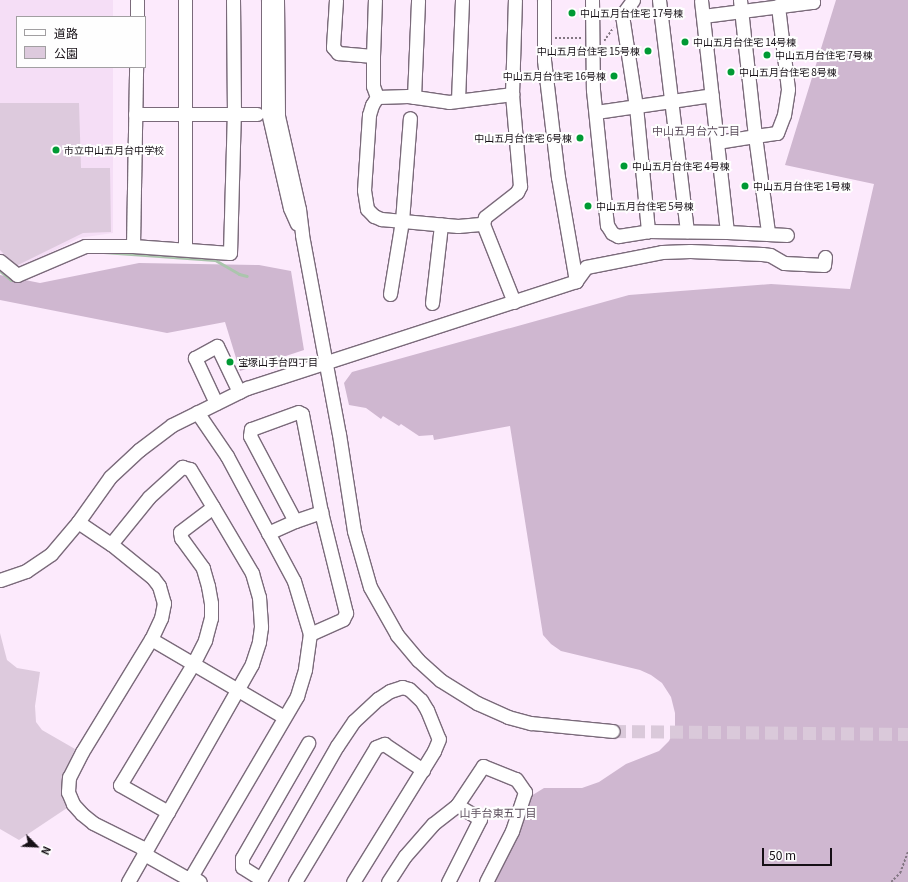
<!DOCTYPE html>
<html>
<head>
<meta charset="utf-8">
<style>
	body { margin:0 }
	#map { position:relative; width:908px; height:882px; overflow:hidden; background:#fceafc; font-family:Georgia,"Noto Sans JP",serif }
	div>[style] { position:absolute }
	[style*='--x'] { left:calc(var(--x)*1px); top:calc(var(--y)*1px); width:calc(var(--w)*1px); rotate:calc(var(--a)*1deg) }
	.built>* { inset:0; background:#f5def6 }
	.green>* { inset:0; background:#ddcadd }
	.forest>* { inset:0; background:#cfb7d0 }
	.stream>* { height:3px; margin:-1.5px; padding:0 1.5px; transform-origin:1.5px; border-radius:1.5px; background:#abc5ad }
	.minor-tunnel>* { height:13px; margin-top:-6.5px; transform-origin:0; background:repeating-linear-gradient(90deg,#dac9da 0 13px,transparent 0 19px) }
	.path>* { height:1.5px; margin-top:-0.75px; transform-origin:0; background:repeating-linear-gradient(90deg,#827682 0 2px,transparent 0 4px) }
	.roads { filter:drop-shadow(1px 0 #7a6a7a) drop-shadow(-1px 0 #7a6a7a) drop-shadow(0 1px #7a6a7a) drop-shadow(0 -1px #7a6a7a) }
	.minor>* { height:13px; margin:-6.5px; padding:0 6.5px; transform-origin:6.5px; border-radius:6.5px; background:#fff }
	.dots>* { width:11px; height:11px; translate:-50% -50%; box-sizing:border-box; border:2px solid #fefefe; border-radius:50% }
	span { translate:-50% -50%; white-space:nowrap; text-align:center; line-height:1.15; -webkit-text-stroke:4px #fefefe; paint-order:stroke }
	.poi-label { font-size:10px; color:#161016 }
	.left { translate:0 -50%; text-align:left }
	.right { translate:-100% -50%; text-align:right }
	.neighbourhood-label { font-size:11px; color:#5c4e5d }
	.legend { position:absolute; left:16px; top:16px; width:130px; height:52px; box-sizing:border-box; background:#fefefe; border:1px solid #a19fa1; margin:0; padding:5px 7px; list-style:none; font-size:12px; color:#161016 }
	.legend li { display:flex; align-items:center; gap:8px; height:20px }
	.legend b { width:20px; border:1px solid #a19fa1 }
	.north { position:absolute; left:16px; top:826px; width:40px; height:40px; -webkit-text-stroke:3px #fefefe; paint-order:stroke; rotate:114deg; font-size:11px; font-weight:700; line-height:16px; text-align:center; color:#161016 }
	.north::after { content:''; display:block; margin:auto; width:14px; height:18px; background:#161016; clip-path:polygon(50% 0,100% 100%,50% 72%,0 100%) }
	.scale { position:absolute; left:762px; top:848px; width:70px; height:18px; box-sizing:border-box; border:2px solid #161016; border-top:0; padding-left:5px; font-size:12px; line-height:14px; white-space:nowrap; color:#161016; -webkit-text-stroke:3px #fefefe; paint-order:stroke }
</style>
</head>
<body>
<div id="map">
	<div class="built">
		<i style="clip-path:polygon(0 0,113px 0,113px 17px,17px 17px,17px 67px,113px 67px,113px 233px,79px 238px,17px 270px,0 255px)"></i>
	</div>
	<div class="green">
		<i style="clip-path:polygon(0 103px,79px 103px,81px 168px,110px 168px,111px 232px,83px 233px,16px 266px,0 250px)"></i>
		<i style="clip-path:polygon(0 633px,7px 660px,17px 668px,40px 672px,35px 706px,36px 722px,42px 730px,75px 749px,63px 777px,65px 801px,67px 808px,19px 840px,0 829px)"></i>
	</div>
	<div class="forest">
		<i style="clip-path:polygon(836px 0,908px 0,908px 882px,492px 882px,510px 847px,531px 796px,544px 788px,582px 788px,599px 782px,626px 764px,659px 751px,669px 741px,675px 728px,675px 713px,671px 697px,662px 683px,651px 675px,640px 670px,561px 651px,551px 644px,543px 635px,510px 426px,434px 440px,433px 435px,419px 436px,401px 424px,399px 426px,383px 416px,381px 419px,366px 408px,349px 405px,344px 383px,352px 372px,629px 295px,771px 284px,850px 289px,874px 184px,785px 165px)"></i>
		<i style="clip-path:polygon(139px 263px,259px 265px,291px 271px,304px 350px,240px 371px,225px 322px,167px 333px,0 300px,0 275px,40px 283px)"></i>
	</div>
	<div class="stream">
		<i style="--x:103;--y:252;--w:112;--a:4.1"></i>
		<i style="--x:215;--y:260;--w:28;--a:30"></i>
		<i style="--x:239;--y:274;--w:8;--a:14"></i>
		<i style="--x:0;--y:271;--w:14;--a:39"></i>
		<i style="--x:11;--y:280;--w:5;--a:-11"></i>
	</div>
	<div class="minor-tunnel">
		<i style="--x:613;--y:731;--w:295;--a:0.6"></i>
	</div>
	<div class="path">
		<i style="--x:555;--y:38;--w:26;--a:0"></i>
		<i style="--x:604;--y:41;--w:16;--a:-55"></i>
		<i style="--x:891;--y:882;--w:13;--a:-45"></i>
		<i style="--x:900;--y:873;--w:23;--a:-70"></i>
	</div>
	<div class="roads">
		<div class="minor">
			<i style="--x:268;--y:0;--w:112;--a:90"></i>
			<i style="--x:268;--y:112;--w:98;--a:77.1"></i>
			<i style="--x:290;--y:208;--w:17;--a:66"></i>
			<i style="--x:277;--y:0;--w:116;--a:89.5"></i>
			<i style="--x:278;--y:116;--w:95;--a:77.3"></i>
			<i style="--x:299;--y:209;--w:26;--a:83"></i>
			<i style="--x:302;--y:235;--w:202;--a:79.5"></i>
			<i style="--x:339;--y:434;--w:98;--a:81.2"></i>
			<i style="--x:354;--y:531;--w:58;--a:74.1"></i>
			<i style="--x:370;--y:587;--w:55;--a:60.6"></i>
			<i style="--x:397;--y:635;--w:33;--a:50"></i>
			<i style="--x:418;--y:660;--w:30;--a:42"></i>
			<i style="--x:440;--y:680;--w:44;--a:31.9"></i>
			<i style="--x:477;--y:703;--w:34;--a:24"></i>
			<i style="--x:508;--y:717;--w:24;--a:15"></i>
			<i style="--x:531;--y:723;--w:82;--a:5.6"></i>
			<i style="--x:336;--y:0;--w:47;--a:93.7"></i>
			<i style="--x:333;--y:47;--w:8;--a:50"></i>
			<i style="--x:338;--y:53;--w:35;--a:5"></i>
			<i style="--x:373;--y:56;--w:30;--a:90"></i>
			<i style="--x:373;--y:86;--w:12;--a:70"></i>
			<i style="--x:377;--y:97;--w:31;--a:-2"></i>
			<i style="--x:408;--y:96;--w:41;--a:8.3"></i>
			<i style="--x:449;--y:102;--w:64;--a:-7.2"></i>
			<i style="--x:544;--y:0;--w:60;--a:90"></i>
			<i style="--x:544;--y:60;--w:118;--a:83.2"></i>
			<i style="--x:558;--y:177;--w:106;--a:80.2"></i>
			<i style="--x:592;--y:0;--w:90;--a:89.4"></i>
			<i style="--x:593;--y:90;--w:136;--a:84.1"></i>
			<i style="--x:607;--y:225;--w:9;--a:58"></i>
			<i style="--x:612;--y:233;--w:7;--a:27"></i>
			<i style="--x:618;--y:236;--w:30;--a:-9"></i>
			<i style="--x:648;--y:231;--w:79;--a:0.7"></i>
			<i style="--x:727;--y:232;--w:233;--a:-96.4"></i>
			<i style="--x:633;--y:0;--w:19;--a:126"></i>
			<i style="--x:622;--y:15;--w:92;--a:81.3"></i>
			<i style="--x:636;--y:106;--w:126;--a:84.5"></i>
			<i style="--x:659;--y:0;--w:233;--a:83.1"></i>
			<i style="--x:703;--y:16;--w:111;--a:-7.3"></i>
			<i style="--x:813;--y:2;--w:2;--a:-117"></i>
			<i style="--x:137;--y:17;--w:17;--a:-90"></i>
			<i style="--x:373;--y:56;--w:56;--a:-88"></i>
			<i style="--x:377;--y:97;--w:9;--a:122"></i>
			<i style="--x:372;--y:105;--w:10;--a:107"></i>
			<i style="--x:369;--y:115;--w:75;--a:93.8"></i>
			<i style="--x:364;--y:190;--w:19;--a:81"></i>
			<i style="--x:367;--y:209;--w:10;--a:45"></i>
			<i style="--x:374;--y:216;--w:8;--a:23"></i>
			<i style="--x:381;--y:219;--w:77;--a:5.2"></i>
			<i style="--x:458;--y:226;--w:25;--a:-5"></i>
			<i style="--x:414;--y:97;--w:97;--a:-87.6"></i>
			<i style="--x:458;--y:100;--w:100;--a:-87.7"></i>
			<i style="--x:596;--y:112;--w:117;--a:-8.3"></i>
			<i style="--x:135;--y:114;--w:122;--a:0"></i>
			<i style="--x:717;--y:142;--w:38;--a:-9"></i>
			<i style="--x:755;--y:136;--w:137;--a:-96.3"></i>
			<i style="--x:727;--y:232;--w:60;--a:2.9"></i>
			<i style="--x:768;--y:232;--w:97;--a:-97.7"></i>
			<i style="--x:755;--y:136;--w:22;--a:-8"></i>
			<i style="--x:777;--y:133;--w:19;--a:-69"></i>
			<i style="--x:784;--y:115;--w:26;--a:-81"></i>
			<i style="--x:788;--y:89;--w:84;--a:-96.9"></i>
			<i style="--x:133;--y:246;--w:179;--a:-89"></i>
			<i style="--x:185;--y:249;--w:249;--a:-90"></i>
			<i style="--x:0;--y:261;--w:22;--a:39"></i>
			<i style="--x:17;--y:275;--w:74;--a:-23.1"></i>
			<i style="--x:85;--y:246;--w:48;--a:0"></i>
			<i style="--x:133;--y:246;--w:97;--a:4.1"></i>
			<i style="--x:230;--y:253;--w:139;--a:-88.4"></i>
			<i style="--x:234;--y:114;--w:114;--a:-90.5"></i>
			<i style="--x:390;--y:294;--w:74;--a:-80.7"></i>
			<i style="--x:402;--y:221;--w:103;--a:-85.6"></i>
			<i style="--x:514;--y:302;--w:84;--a:-111.7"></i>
			<i style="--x:483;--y:224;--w:7;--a:-74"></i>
			<i style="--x:485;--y:217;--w:41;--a:-38"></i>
			<i style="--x:517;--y:192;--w:7;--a:-63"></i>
			<i style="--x:520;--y:186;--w:92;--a:-95"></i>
			<i style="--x:512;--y:94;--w:94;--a:-88.2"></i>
			<i style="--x:432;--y:303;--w:79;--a:-83.4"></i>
			<i style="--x:216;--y:403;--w:50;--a:-115"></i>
			<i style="--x:195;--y:358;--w:25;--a:-29"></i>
			<i style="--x:217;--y:346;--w:51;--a:64.4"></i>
			<i style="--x:78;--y:522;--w:40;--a:34"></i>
			<i style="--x:111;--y:544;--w:54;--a:39"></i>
			<i style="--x:153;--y:578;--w:10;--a:53"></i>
			<i style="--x:159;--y:586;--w:18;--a:74"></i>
			<i style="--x:164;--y:603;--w:15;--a:101"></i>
			<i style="--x:161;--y:618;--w:23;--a:115"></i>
			<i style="--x:151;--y:639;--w:132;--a:121.4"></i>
			<i style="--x:82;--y:752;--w:28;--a:117"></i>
			<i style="--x:69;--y:777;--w:15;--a:94"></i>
			<i style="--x:68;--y:792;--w:13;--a:67"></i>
			<i style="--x:73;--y:804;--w:13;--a:48"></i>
			<i style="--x:82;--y:814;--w:14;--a:39"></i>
			<i style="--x:93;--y:823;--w:54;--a:26.6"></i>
			<i style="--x:141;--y:847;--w:9;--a:58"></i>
			<i style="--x:146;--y:855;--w:45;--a:29.4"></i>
			<i style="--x:185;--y:877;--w:7;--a:0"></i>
			<i style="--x:192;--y:877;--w:9;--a:32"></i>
			<i style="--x:268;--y:533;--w:30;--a:-24"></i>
			<i style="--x:111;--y:544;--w:60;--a:-51"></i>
			<i style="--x:149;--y:497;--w:45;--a:-42.3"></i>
			<i style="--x:182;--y:467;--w:8;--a:14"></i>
			<i style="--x:190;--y:469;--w:44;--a:58.8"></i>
			<i style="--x:213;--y:507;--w:77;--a:59.4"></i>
			<i style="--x:252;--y:573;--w:25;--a:74"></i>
			<i style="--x:259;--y:597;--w:30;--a:86"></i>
			<i style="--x:261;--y:627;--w:15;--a:98"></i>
			<i style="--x:259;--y:642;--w:23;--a:108"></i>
			<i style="--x:252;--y:664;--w:170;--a:119.6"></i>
			<i style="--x:168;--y:812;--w:55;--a:-150.6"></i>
			<i style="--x:120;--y:785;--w:141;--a:-58.9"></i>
			<i style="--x:193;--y:664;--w:27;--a:-63"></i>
			<i style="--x:205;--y:640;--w:23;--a:-75"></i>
			<i style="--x:211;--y:618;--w:15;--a:-90"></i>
			<i style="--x:211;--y:603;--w:17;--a:-100"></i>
			<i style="--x:208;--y:586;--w:19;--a:-106"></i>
			<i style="--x:203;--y:568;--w:37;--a:-126"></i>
			<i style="--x:181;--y:538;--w:6;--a:-99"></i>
			<i style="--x:180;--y:532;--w:41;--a:-37.1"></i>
			<i style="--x:0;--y:580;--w:28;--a:-19"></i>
			<i style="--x:26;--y:571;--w:30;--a:-34"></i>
			<i style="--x:51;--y:554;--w:42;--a:-49.8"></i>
			<i style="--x:78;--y:522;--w:55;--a:-54.6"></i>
			<i style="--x:110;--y:477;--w:40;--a:-43"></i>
			<i style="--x:139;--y:450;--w:41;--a:-37.1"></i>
			<i style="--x:172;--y:425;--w:84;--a:-26.3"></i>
			<i style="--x:247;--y:388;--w:346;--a:-18"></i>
			<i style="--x:576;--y:281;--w:17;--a:-54"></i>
			<i style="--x:586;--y:267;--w:77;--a:-11.2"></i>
			<i style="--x:662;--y:252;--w:28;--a:-2"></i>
			<i style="--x:690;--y:251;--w:72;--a:2.4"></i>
			<i style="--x:762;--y:254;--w:8;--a:7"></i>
			<i style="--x:770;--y:255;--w:16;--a:30"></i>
			<i style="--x:784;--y:263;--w:40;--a:2.9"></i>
			<i style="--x:824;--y:265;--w:8;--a:-83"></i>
			<i style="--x:310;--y:634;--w:36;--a:-24"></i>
			<i style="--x:343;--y:619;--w:7;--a:-63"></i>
			<i style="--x:346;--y:613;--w:104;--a:-103.9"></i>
			<i style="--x:321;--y:512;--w:100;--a:-101"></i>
			<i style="--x:302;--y:414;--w:4;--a:-153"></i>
			<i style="--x:298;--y:412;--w:50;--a:160.1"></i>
			<i style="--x:251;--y:429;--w:7;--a:98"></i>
			<i style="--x:250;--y:436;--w:96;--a:62.1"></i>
			<i style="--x:295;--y:521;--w:28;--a:-19"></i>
			<i style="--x:151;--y:639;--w:154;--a:30.4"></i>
			<i style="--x:457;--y:805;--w:47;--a:-56.3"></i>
			<i style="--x:483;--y:766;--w:35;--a:22"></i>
			<i style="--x:516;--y:779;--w:16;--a:55"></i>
			<i style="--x:525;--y:792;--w:41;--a:108.4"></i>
			<i style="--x:512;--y:831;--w:57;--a:117"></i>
			<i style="--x:261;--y:879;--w:22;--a:-148"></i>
			<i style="--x:242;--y:867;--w:9;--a:-90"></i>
			<i style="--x:242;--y:858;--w:133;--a:-60.1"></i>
			<i style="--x:128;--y:882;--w:81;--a:-60.3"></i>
			<i style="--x:188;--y:882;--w:216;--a:-59.6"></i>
			<i style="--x:297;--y:696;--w:28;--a:-73"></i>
			<i style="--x:305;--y:669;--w:35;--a:-82"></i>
			<i style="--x:310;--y:634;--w:55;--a:-106.8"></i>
			<i style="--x:294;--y:581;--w:142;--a:-118.2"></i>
			<i style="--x:227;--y:456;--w:53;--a:-124.3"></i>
			<i style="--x:259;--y:882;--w:157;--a:-60.2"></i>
			<i style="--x:337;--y:746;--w:30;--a:-56"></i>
			<i style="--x:354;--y:721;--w:33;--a:-43"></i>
			<i style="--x:378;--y:699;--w:14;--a:-34"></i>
			<i style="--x:390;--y:691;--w:13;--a:-18"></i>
			<i style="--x:402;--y:687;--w:7;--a:16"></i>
			<i style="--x:409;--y:689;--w:16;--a:43"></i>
			<i style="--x:421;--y:700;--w:12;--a:59"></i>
			<i style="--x:427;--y:710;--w:31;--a:68"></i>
			<i style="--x:439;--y:739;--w:13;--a:113"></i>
			<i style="--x:434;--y:751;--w:154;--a:121.7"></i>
			<i style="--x:295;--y:882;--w:157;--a:-59"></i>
			<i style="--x:376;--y:747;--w:9;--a:-21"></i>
			<i style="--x:384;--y:744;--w:47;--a:33.7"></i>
			<i style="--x:388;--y:882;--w:31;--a:-57"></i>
			<i style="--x:405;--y:856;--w:43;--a:-48.8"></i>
			<i style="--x:433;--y:824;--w:31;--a:-38"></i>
			<i style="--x:457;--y:805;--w:27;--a:31"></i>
			<i style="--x:480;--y:819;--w:71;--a:116.9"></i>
		</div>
	</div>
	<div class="dots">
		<i style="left:572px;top:13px;background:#009a34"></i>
		<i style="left:685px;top:42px;background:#009a34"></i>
		<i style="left:648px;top:51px;background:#009a34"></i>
		<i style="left:767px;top:55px;background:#009a34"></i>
		<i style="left:731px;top:72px;background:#009a34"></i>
		<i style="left:614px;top:76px;background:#009a34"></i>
		<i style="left:580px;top:138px;background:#009a34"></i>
		<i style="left:56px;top:150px;background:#009a34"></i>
		<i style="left:624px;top:166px;background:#009a34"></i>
		<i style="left:745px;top:186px;background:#009a34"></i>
		<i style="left:588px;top:206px;background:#009a34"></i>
		<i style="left:230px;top:362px;background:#009a34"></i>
	</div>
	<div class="poi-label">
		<span class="left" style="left:580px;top:13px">中山五月台住宅 17号棟</span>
		<span class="left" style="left:693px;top:42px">中山五月台住宅 14号棟</span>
		<span class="right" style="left:640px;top:51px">中山五月台住宅 15号棟</span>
		<span class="left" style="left:775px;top:55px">中山五月台住宅 7号棟</span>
		<span class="left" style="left:739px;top:72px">中山五月台住宅 8号棟</span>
		<span class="right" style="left:606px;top:76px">中山五月台住宅 16号棟</span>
		<span class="right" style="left:572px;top:138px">中山五月台住宅 6号棟</span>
		<span class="left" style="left:64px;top:150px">市立中山五月台中学校</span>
		<span class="left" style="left:632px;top:166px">中山五月台住宅 4号棟</span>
		<span class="left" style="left:753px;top:186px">中山五月台住宅 1号棟</span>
		<span class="left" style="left:596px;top:206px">中山五月台住宅 5号棟</span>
		<span class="left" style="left:238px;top:362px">宝塚山手台四丁目</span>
	</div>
	<div class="neighbourhood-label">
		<span style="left:696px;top:130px">中山五月台六丁目</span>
		<span style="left:498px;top:812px">山手台東五丁目</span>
	</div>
	<ul class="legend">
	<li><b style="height:5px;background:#fff"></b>道路</li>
	<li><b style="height:11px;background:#ddcadd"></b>公園</li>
	</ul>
	<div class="north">N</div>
	<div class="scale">50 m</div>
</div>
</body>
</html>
